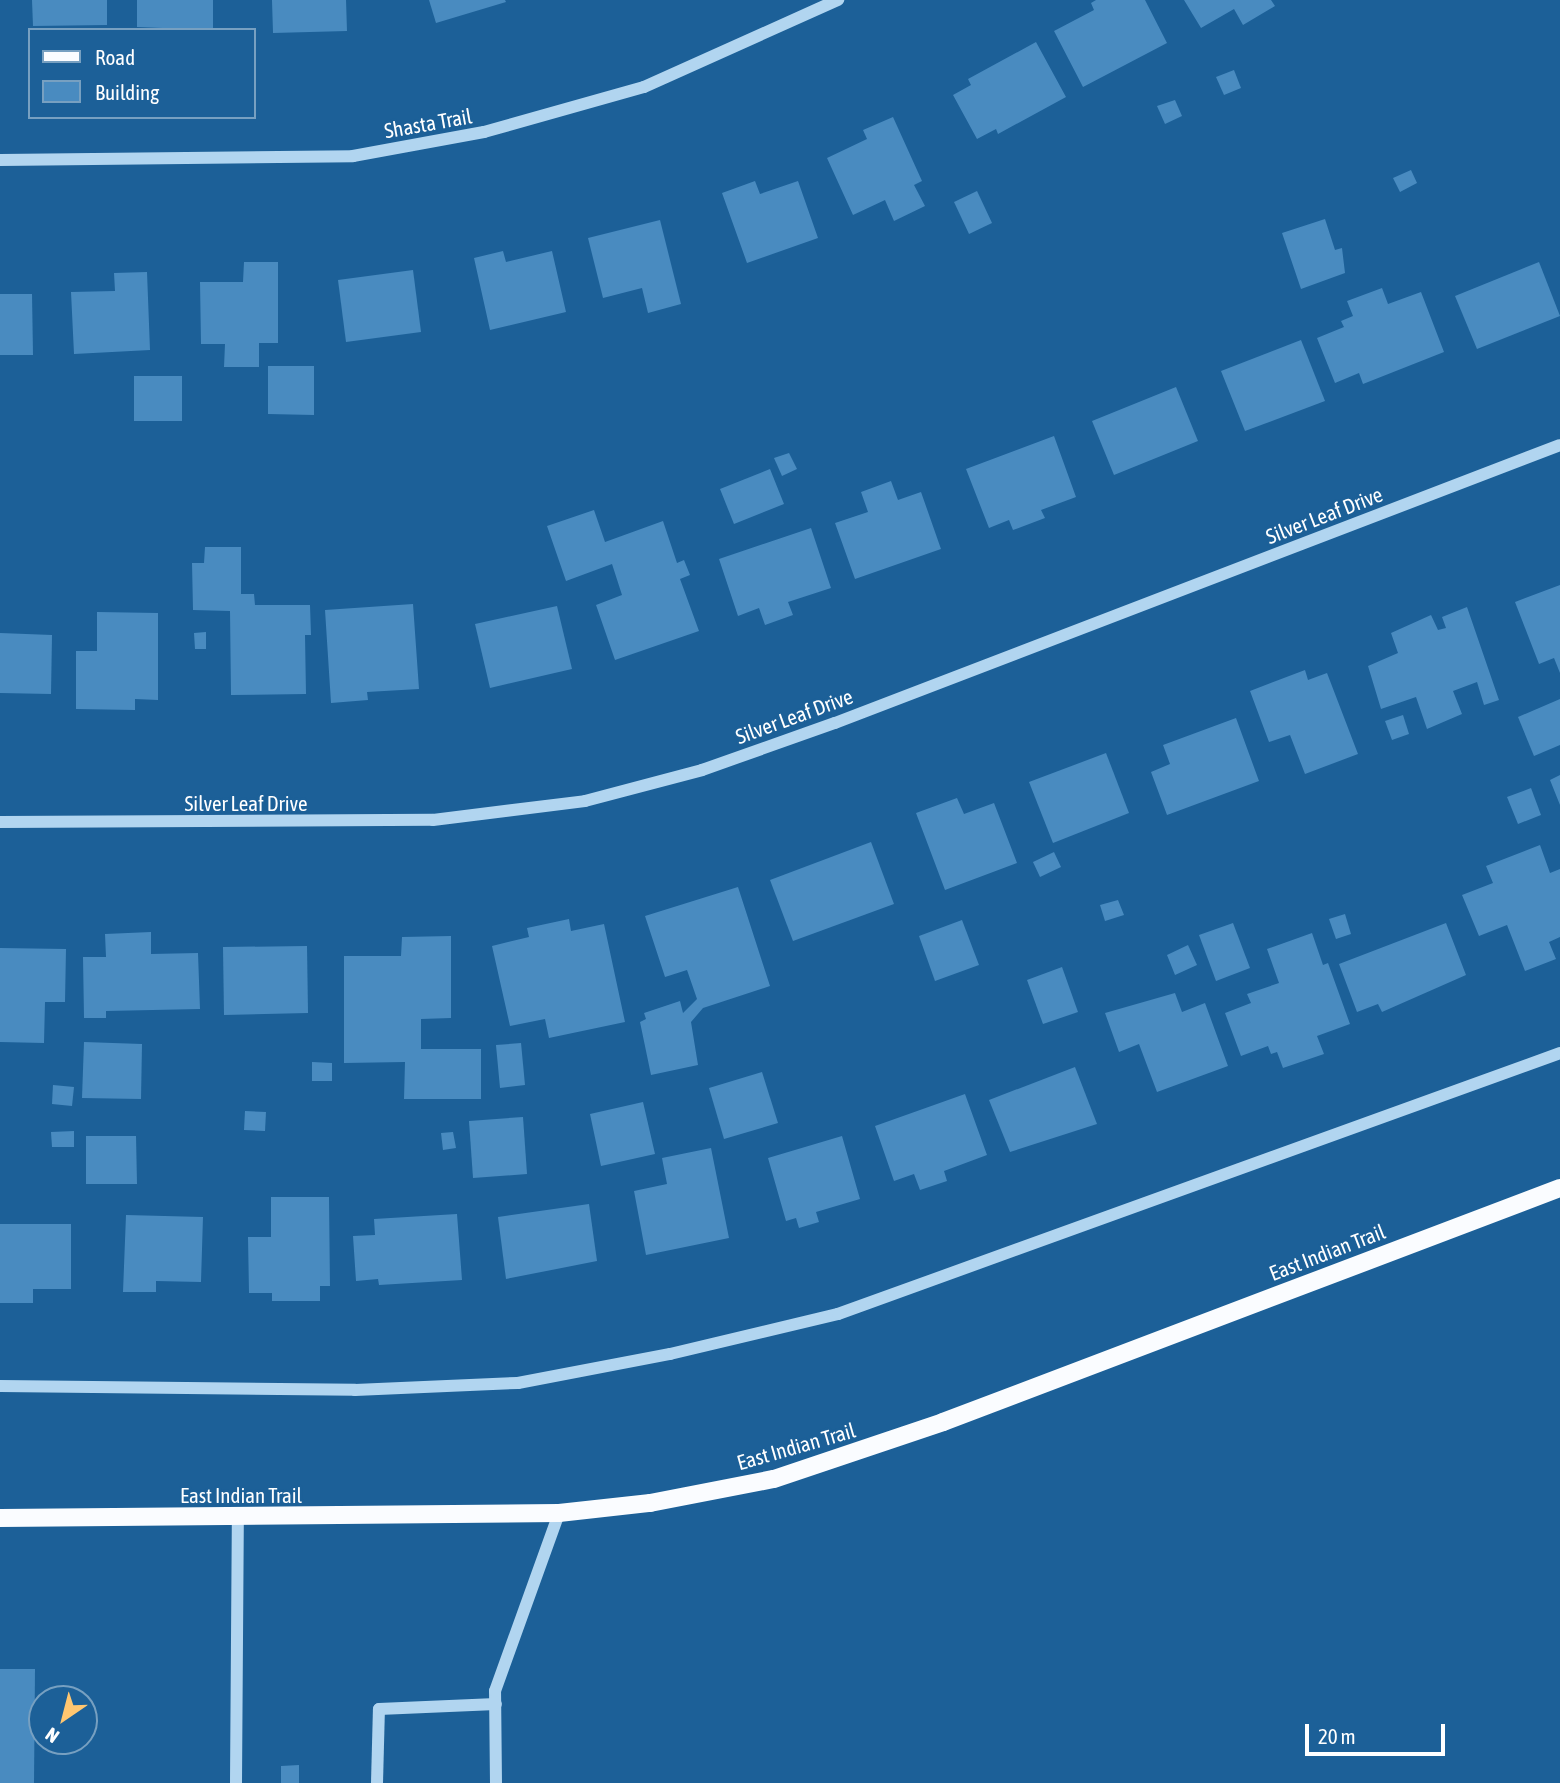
<!DOCTYPE html>
<html>
<head>
<meta charset="utf-8">
<style>
	body { margin:0 }
	#map { position:relative; width:1560px; height:1783px; overflow:hidden; background:#1c6098; font-family:"Asap Condensed",sans-serif }
	div>[style] { position:absolute }
	[style*='--x'] { left:calc(var(--x)*1px); top:calc(var(--y)*1px); width:calc(var(--w)*1px); rotate:calc(var(--a)*1deg) }
	.building>* { inset:0; background:#498bc0 }
	.minor>* { height:12px; margin:-6px; padding:0 6px; transform-origin:6px; border-radius:6px; background:#b1d5f0 }
	.major>* { height:18px; margin:-9px; padding:0 9px; transform-origin:9px; border-radius:9px; background:#fafcff }
	span { translate:-50% -50%; white-space:nowrap; text-align:center; line-height:1.15; -webkit-text-stroke:5px #1c6098; paint-order:stroke }
	.street-label { font-size:21px; color:#fff }
	.legend { position:absolute; left:28px; top:28px; width:228px; height:91px; box-sizing:border-box; background:#1c6098; border:2px solid #77a0c1; margin:0; padding:9px 12px; list-style:none; font-size:21px; color:#fff }
	.legend li { display:flex; align-items:center; gap:14px; height:35px }
	.legend b { width:35px; border:2px solid #77a0c1 }
	.north { position:absolute; left:28px; top:1685px; width:70px; height:70px; box-sizing:border-box; background:#1c6098; border:2px solid #77a0c1; border-radius:50%; rotate:215deg; font-size:19px; font-weight:700; line-height:28px; text-align:center; color:#fff }
	.north::after { content:''; display:block; margin:auto; width:24px; height:32px; background:#ffc670; clip-path:polygon(50% 0,100% 100%,50% 72%,0 100%) }
	.scale { position:absolute; left:1305px; top:1724px; width:140px; height:32px; box-sizing:border-box; border:4px solid #fff; border-top:0; padding-left:9px; font-size:21px; line-height:24px; white-space:nowrap; color:#fff; -webkit-text-stroke:5px #1c6098; paint-order:stroke }
</style>
</head>
<body>
<div id="map">
	<div class="building">
		<i style="clip-path:polygon(32px 0,107px 0,107px 25px,33px 26px)"></i>
		<i style="clip-path:polygon(137px 0,213px 0,213px 30px,137px 27px)"></i>
		<i style="clip-path:polygon(272px 0,346px 0,347px 31px,273px 33px)"></i>
		<i style="clip-path:polygon(429px 0,505px 0,506px 2px,436px 23px)"></i>
		<i style="clip-path:polygon(1096px 0,1145px 0,1167px 43px,1083px 87px,1054px 31px,1094px 10px,1091px 3px)"></i>
		<i style="clip-path:polygon(1184px 0,1271px 0,1275px 6px,1243px 25px,1234px 9px,1201px 28px)"></i>
		<i style="clip-path:polygon(1036px 42px,1066px 97px,998px 134px,996px 129px,977px 139px,953px 95px,971px 85px,968px 79px)"></i>
		<i style="clip-path:polygon(1234px 70px,1241px 88px,1224px 95px,1216px 77px)"></i>
		<i style="clip-path:polygon(1175px 100px,1182px 116px,1165px 124px,1157px 106px)"></i>
		<i style="clip-path:polygon(893px 117px,922px 181px,914px 185px,925px 206px,894px 221px,885px 200px,853px 215px,827px 158px,867px 139px,863px 130px)"></i>
		<i style="clip-path:polygon(1411px 170px,1417px 183px,1400px 192px,1393px 178px)"></i>
		<i style="clip-path:polygon(755px 181px,760px 194px,798px 181px,818px 238px,747px 263px,722px 193px)"></i>
		<i style="clip-path:polygon(977px 191px,992px 223px,969px 234px,954px 202px)"></i>
		<i style="clip-path:polygon(1325px 219px,1335px 250px,1342px 248px,1345px 273px,1301px 289px,1282px 233px)"></i>
		<i style="clip-path:polygon(660px 220px,681px 304px,648px 313px,642px 288px,603px 298px,588px 238px)"></i>
		<i style="clip-path:polygon(503px 251px,506px 262px,552px 251px,566px 312px,490px 330px,474px 258px)"></i>
		<i style="clip-path:polygon(244px 262px,278px 262px,278px 343px,259px 343px,259px 367px,224px 367px,225px 344px,201px 344px,200px 282px,243px 282px)"></i>
		<i style="clip-path:polygon(1539px 262px,1560px 316px,1477px 349px,1455px 296px)"></i>
		<i style="clip-path:polygon(413px 270px,421px 332px,346px 342px,338px 280px)"></i>
		<i style="clip-path:polygon(147px 272px,150px 350px,74px 354px,71px 292px,115px 291px,114px 273px)"></i>
		<i style="clip-path:polygon(1382px 288px,1388px 304px,1421px 292px,1444px 352px,1363px 384px,1359px 373px,1335px 383px,1317px 338px,1344px 327px,1341px 321px,1353px 316px,1347px 301px)"></i>
		<i style="clip-path:polygon(0 294px,32px 294px,33px 355px,0 355px)"></i>
		<i style="clip-path:polygon(1301px 340px,1325px 401px,1245px 431px,1221px 371px)"></i>
		<i style="clip-path:polygon(268px 366px,314px 366px,314px 415px,268px 414px)"></i>
		<i style="clip-path:polygon(134px 376px,182px 376px,182px 421px,134px 421px)"></i>
		<i style="clip-path:polygon(1176px 387px,1198px 441px,1114px 475px,1092px 421px)"></i>
		<i style="clip-path:polygon(1054px 436px,1076px 497px,1041px 510px,1045px 518px,1013px 530px,1009px 520px,989px 528px,966px 469px)"></i>
		<i style="clip-path:polygon(789px 453px,797px 469px,782px 476px,774px 458px)"></i>
		<i style="clip-path:polygon(770px 469px,784px 504px,734px 524px,720px 489px)"></i>
		<i style="clip-path:polygon(891px 481px,898px 500px,921px 492px,941px 549px,855px 579px,835px 523px,868px 512px,861px 492px)"></i>
		<i style="clip-path:polygon(594px 510px,605px 542px,663px 521px,677px 563px,684px 560px,690px 575px,680px 579px,699px 631px,615px 660px,596px 605px,622px 595px,612px 564px,566px 581px,547px 526px)"></i>
		<i style="clip-path:polygon(811px 528px,831px 588px,788px 602px,793px 615px,765px 625px,759px 608px,738px 616px,719px 559px)"></i>
		<i style="clip-path:polygon(205px 547px,241px 547px,241px 594px,254px 594px,255px 605px,310px 605px,311px 635px,305px 635px,306px 694px,231px 695px,230px 611px,193px 610px,192px 563px,204px 563px)"></i>
		<i style="clip-path:polygon(1560px 585px,1560px 673px,1554px 658px,1539px 664px,1515px 602px)"></i>
		<i style="clip-path:polygon(413px 604px,419px 689px,367px 692px,368px 700px,331px 703px,325px 610px)"></i>
		<i style="clip-path:polygon(557px 606px,572px 669px,490px 688px,475px 624px)"></i>
		<i style="clip-path:polygon(1467px 607px,1499px 700px,1484px 705px,1477px 682px,1453px 691px,1462px 714px,1427px 729px,1416px 697px,1381px 709px,1368px 666px,1398px 653px,1391px 633px,1431px 615px,1438px 630px,1446px 628px,1442px 617px)"></i>
		<i style="clip-path:polygon(97px 612px,158px 613px,158px 700px,135px 699px,135px 710px,76px 709px,76px 651px,97px 651px)"></i>
		<i style="clip-path:polygon(206px 632px,206px 649px,195px 649px,194px 633px)"></i>
		<i style="clip-path:polygon(0 633px,52px 635px,51px 694px,0 693px)"></i>
		<i style="clip-path:polygon(1305px 670px,1308px 680px,1327px 673px,1358px 754px,1305px 774px,1290px 735px,1269px 742px,1250px 691px)"></i>
		<i style="clip-path:polygon(1560px 699px,1560px 745px,1534px 756px,1518px 717px)"></i>
		<i style="clip-path:polygon(1403px 715px,1409px 734px,1392px 740px,1385px 721px)"></i>
		<i style="clip-path:polygon(1236px 718px,1259px 781px,1167px 815px,1151px 772px,1170px 764px,1163px 745px)"></i>
		<i style="clip-path:polygon(1106px 753px,1129px 813px,1053px 843px,1029px 782px)"></i>
		<i style="clip-path:polygon(1560px 775px,1560px 805px,1550px 780px)"></i>
		<i style="clip-path:polygon(1531px 788px,1541px 815px,1518px 824px,1507px 797px)"></i>
		<i style="clip-path:polygon(957px 798px,964px 814px,994px 803px,1017px 863px,945px 890px,916px 813px)"></i>
		<i style="clip-path:polygon(871px 842px,894px 904px,793px 941px,770px 880px)"></i>
		<i style="clip-path:polygon(1540px 845px,1550px 873px,1560px 869px,1560px 937px,1549px 942px,1556px 959px,1525px 971px,1507px 925px,1479px 936px,1462px 895px,1493px 883px,1486px 866px)"></i>
		<i style="clip-path:polygon(1054px 852px,1061px 867px,1040px 877px,1033px 862px)"></i>
		<i style="clip-path:polygon(738px 887px,770px 986px,703px 1008px,691px 1022px,698px 1065px,651px 1075px,640px 1022px,646px 1019px,644px 1013px,680px 1001px,683px 1013px,697px 999px,687px 970px,665px 977px,645px 916px)"></i>
		<i style="clip-path:polygon(1118px 900px,1124px 915px,1105px 921px,1100px 905px)"></i>
		<i style="clip-path:polygon(1345px 914px,1351px 934px,1336px 939px,1329px 919px)"></i>
		<i style="clip-path:polygon(569px 919px,571px 931px,604px 924px,625px 1022px,549px 1038px,545px 1019px,510px 1026px,492px 946px,529px 937px,527px 928px)"></i>
		<i style="clip-path:polygon(962px 920px,979px 965px,935px 981px,919px 936px)"></i>
		<i style="clip-path:polygon(1233px 923px,1250px 968px,1216px 981px,1199px 935px)"></i>
		<i style="clip-path:polygon(1446px 923px,1466px 975px,1382px 1012px,1378px 1004px,1357px 1012px,1339px 964px)"></i>
		<i style="clip-path:polygon(151px 932px,151px 954px,198px 953px,200px 1009px,106px 1011px,106px 1018px,84px 1018px,83px 957px,106px 957px,105px 934px)"></i>
		<i style="clip-path:polygon(1312px 933px,1323px 965px,1328px 963px,1350px 1024px,1317px 1036px,1324px 1054px,1283px 1068px,1277px 1052px,1271px 1054px,1268px 1046px,1241px 1056px,1225px 1013px,1251px 1003px,1247px 994px,1279px 983px,1267px 949px)"></i>
		<i style="clip-path:polygon(451px 936px,451px 1018px,421px 1019px,421px 1049px,481px 1049px,481px 1099px,404px 1099px,405px 1062px,344px 1063px,344px 956px,401px 956px,402px 937px)"></i>
		<i style="clip-path:polygon(1188px 945px,1197px 965px,1175px 975px,1167px 955px)"></i>
		<i style="clip-path:polygon(307px 946px,308px 1013px,224px 1015px,223px 947px)"></i>
		<i style="clip-path:polygon(0 948px,66px 949px,65px 1002px,45px 1002px,44px 1043px,0 1042px)"></i>
		<i style="clip-path:polygon(1062px 967px,1078px 1012px,1043px 1024px,1027px 980px)"></i>
		<i style="clip-path:polygon(1175px 993px,1182px 1012px,1205px 1003px,1228px 1066px,1157px 1092px,1139px 1044px,1119px 1052px,1105px 1013px)"></i>
		<i style="clip-path:polygon(84px 1042px,142px 1044px,141px 1099px,82px 1098px)"></i>
		<i style="clip-path:polygon(521px 1043px,525px 1085px,500px 1088px,496px 1045px)"></i>
		<i style="clip-path:polygon(312px 1062px,332px 1063px,332px 1081px,312px 1081px)"></i>
		<i style="clip-path:polygon(1075px 1067px,1097px 1124px,1010px 1152px,989px 1100px)"></i>
		<i style="clip-path:polygon(762px 1072px,778px 1123px,724px 1139px,709px 1088px)"></i>
		<i style="clip-path:polygon(53px 1085px,74px 1087px,72px 1106px,52px 1104px)"></i>
		<i style="clip-path:polygon(965px 1094px,987px 1155px,944px 1171px,947px 1181px,920px 1190px,914px 1174px,894px 1181px,875px 1126px)"></i>
		<i style="clip-path:polygon(643px 1102px,655px 1154px,601px 1166px,590px 1114px)"></i>
		<i style="clip-path:polygon(245px 1111px,266px 1112px,265px 1131px,244px 1130px)"></i>
		<i style="clip-path:polygon(523px 1117px,527px 1174px,473px 1178px,469px 1121px)"></i>
		<i style="clip-path:polygon(74px 1131px,74px 1147px,52px 1147px,51px 1132px)"></i>
		<i style="clip-path:polygon(453px 1132px,456px 1148px,443px 1150px,441px 1133px)"></i>
		<i style="clip-path:polygon(86px 1136px,136px 1136px,137px 1184px,86px 1184px)"></i>
		<i style="clip-path:polygon(842px 1136px,860px 1199px,816px 1212px,819px 1222px,799px 1228px,796px 1218px,786px 1221px,768px 1158px)"></i>
		<i style="clip-path:polygon(711px 1148px,729px 1238px,646px 1255px,634px 1191px,667px 1184px,662px 1158px)"></i>
		<i style="clip-path:polygon(271px 1197px,329px 1197px,330px 1286px,320px 1286px,320px 1301px,272px 1301px,272px 1293px,249px 1293px,248px 1237px,271px 1237px)"></i>
		<i style="clip-path:polygon(589px 1204px,597px 1261px,506px 1279px,498px 1217px)"></i>
		<i style="clip-path:polygon(457px 1214px,462px 1280px,379px 1285px,378px 1279px,356px 1281px,353px 1236px,375px 1235px,374px 1219px)"></i>
		<i style="clip-path:polygon(126px 1215px,203px 1217px,201px 1282px,156px 1281px,156px 1292px,123px 1292px)"></i>
		<i style="clip-path:polygon(0 1224px,71px 1224px,71px 1289px,33px 1289px,33px 1303px,0 1303px)"></i>
		<i style="clip-path:polygon(0 1669px,35px 1669px,34px 1783px,0 1783px)"></i>
		<i style="clip-path:polygon(299px 1765px,299px 1783px,281px 1783px,281px 1766px)"></i>
	</div>
	<div class="minor">
		<i style="--x:0;--y:160;--w:353;--a:-0.6"></i>
		<i style="--x:353;--y:156;--w:133;--a:-10.4"></i>
		<i style="--x:484;--y:132;--w:166;--a:-15.7"></i>
		<i style="--x:644;--y:87;--w:213;--a:-24.2"></i>
		<i style="--x:0;--y:822;--w:433;--a:-0.3"></i>
		<i style="--x:433;--y:820;--w:153;--a:-7.1"></i>
		<i style="--x:585;--y:801;--w:121;--a:-14.8"></i>
		<i style="--x:702;--y:770;--w:141;--a:-19.5"></i>
		<i style="--x:835;--y:723;--w:776;--a:-20.98"></i>
		<i style="--x:0;--y:1386;--w:355;--a:0.6"></i>
		<i style="--x:355;--y:1390;--w:163;--a:-2.5"></i>
		<i style="--x:518;--y:1383;--w:155;--a:-10.8"></i>
		<i style="--x:670;--y:1354;--w:173;--a:-13.4"></i>
		<i style="--x:838;--y:1314;--w:768;--a:-19.87"></i>
		<i style="--x:236;--y:1783;--w:265;--a:-89.6"></i>
		<i style="--x:377;--y:1783;--w:74;--a:-88.5"></i>
		<i style="--x:379;--y:1709;--w:117;--a:-2.4"></i>
		<i style="--x:496;--y:1783;--w:92;--a:-90.6"></i>
		<i style="--x:495;--y:1691;--w:189;--a:-70.2"></i>
	</div>
	<div class="major">
		<i style="--x:0;--y:1518;--w:559;--a:-0.51"></i>
		<i style="--x:559;--y:1513;--w:92;--a:-6.3"></i>
		<i style="--x:650;--y:1503;--w:126;--a:-11"></i>
		<i style="--x:774;--y:1479;--w:178;--a:-18.6"></i>
		<i style="--x:943;--y:1422;--w:660;--a:-20.77"></i>
	</div>
	<div class="street-label">
		<span style="left:428px;top:123px;rotate:-10deg">Shasta Trail</span>
		<span style="left:1324px;top:515px;rotate:-21deg">Silver Leaf Drive</span>
		<span style="left:794px;top:716px;rotate:-20deg">Silver Leaf Drive</span>
		<span style="left:246px;top:803px">Silver Leaf Drive</span>
		<span style="left:1327px;top:1252px;rotate:-21deg">East Indian Trail</span>
		<span style="left:796px;top:1446px;rotate:-16deg">East Indian Trail</span>
		<span style="left:241px;top:1495px">East Indian Trail</span>
	</div>
	<ul class="legend">
	<li><b style="height:9px;background:#fafcff"></b>Road</li>
	<li><b style="height:19px;background:#498bc0"></b>Building</li>
	</ul>
	<div class="north">N</div>
	<div class="scale">20 m</div>
</div>
</body>
</html>
